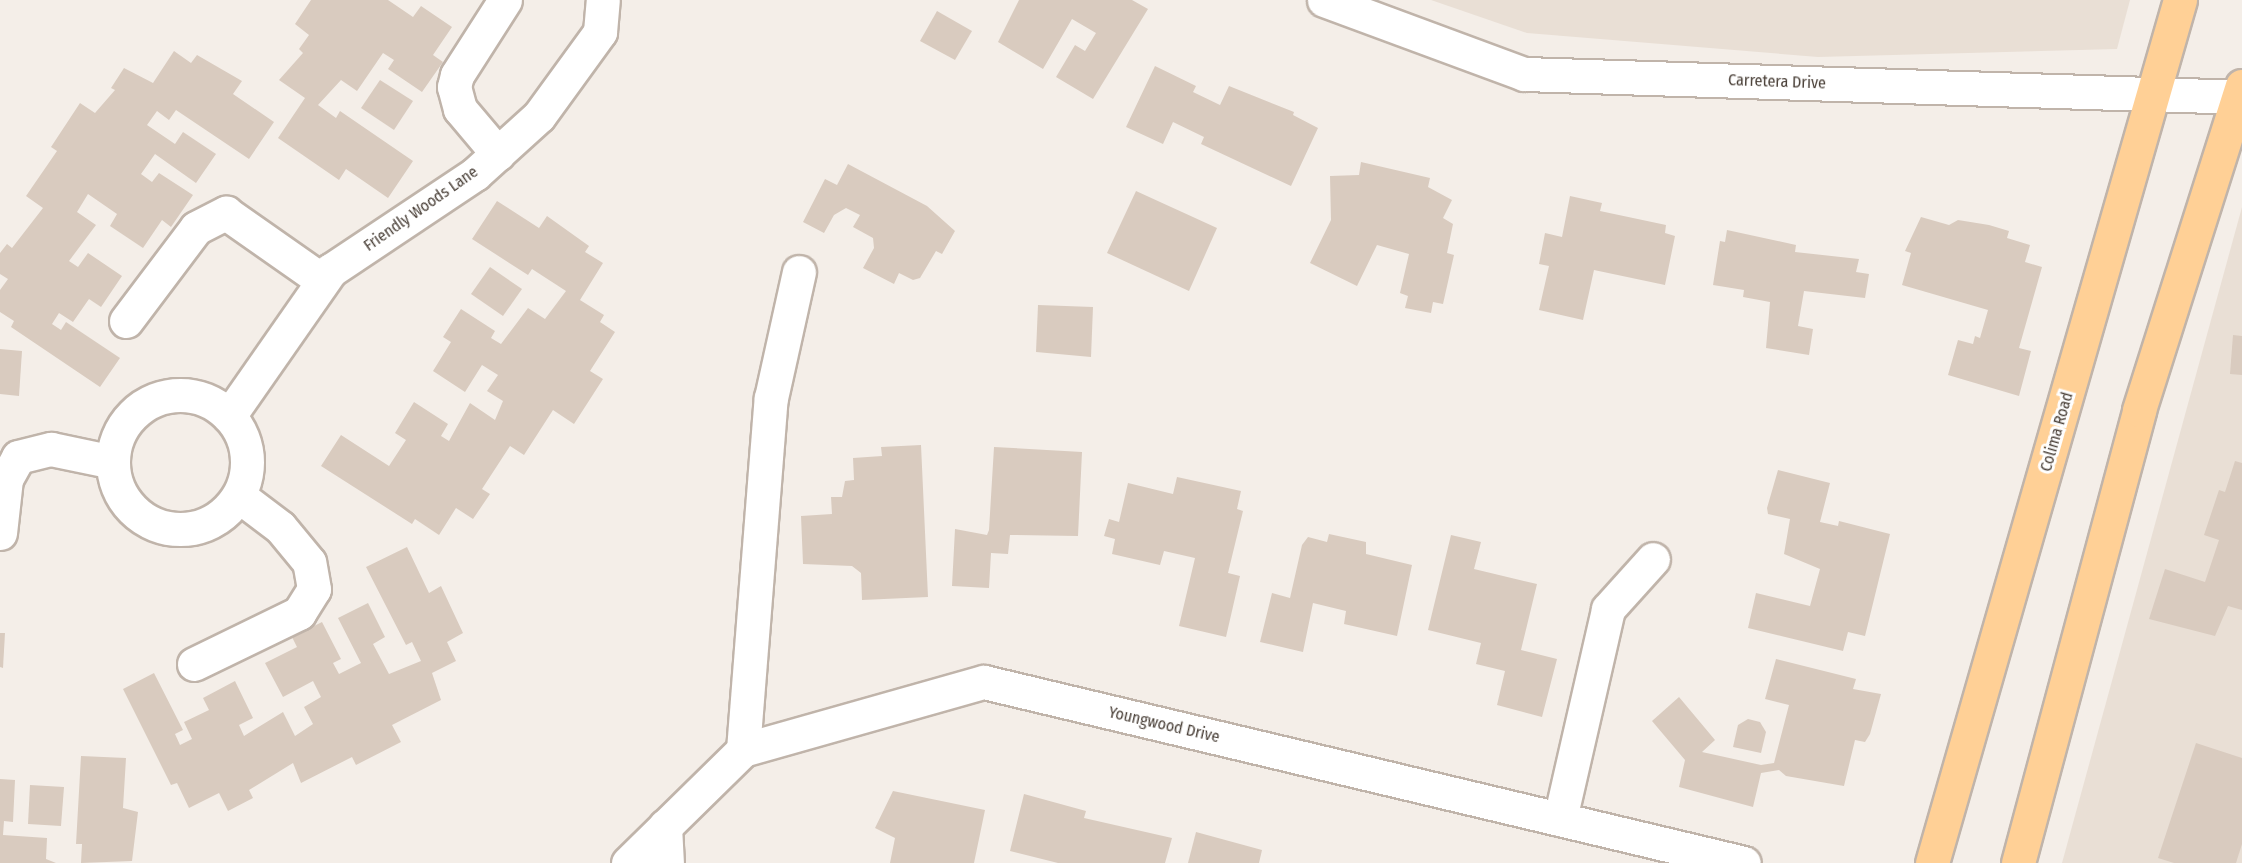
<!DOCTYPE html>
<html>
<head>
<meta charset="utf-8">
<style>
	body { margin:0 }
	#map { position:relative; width:2242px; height:863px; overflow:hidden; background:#f4eee8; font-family:"Fira Sans Condensed",sans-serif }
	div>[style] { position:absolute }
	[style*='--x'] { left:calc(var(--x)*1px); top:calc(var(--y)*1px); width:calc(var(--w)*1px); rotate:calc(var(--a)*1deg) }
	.residential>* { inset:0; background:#e9dfd5 }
	.building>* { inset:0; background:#d9cbbf }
	.roads { filter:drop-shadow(2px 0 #c0b4aa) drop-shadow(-2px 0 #c0b4aa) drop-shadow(0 2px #c0b4aa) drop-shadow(0 -2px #c0b4aa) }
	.minor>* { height:33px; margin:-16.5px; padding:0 16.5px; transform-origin:16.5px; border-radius:16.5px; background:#fff }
	.minor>.ring { margin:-16.5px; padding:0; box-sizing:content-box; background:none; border:33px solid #fff; border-radius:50% }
	.major>* { height:33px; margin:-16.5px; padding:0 16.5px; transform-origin:16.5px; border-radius:16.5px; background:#ffd096 }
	span { translate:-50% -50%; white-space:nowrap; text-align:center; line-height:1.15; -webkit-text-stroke:6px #fff; paint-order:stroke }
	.street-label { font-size:16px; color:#483e36 }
</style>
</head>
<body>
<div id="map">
	<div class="residential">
		<i style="clip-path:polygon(1431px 0,2130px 0,2117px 49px,1818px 57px,1527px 33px)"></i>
		<i style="clip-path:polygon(2242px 207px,2242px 863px,2062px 863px)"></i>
	</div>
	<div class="building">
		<i style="clip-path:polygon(311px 0,388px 0,413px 17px,421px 6px,452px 27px,433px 55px,443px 62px,422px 92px,388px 69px,394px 60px,383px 53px,357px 91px,341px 80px,318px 105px,336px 118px,340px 111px,413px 161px,388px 198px,346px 169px,339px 180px,278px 138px,305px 98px,279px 80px,303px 53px,299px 49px,309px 35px,295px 24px)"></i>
		<i style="clip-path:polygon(1019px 0,1132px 0,1148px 9px,1093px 99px,1056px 77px,1075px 45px,1085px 51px,1096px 33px,1072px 19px,1043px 69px,998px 42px)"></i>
		<i style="clip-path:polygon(937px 11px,972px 31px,955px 60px,920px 41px)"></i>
		<i style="clip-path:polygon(174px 51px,191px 63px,197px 55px,242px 81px,233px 94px,274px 122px,249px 159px,176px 110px,169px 120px,157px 111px,147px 125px,175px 144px,183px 132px,216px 154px,196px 183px,155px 154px,141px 174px,152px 182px,159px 173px,193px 195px,171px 227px,162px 220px,143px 248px,110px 226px,117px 214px,88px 194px,77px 212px,96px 225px,69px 261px,78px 267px,88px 253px,122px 276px,101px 307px,89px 299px,73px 322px,59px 313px,52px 324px,61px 330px,66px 322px,120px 358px,100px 387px,11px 327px,14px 321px,0 312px,0 290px,8px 279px,0 274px,0 253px,7px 244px,12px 248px,43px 208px,26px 196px,57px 151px,51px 147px,80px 103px,95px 113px,115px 90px,111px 88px,124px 68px,153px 83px)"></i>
		<i style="clip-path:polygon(1155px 66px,1196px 86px,1193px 92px,1220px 105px,1229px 86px,1294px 112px,1293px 115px,1318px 128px,1291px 186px,1201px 144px,1204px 137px,1173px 122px,1163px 144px,1126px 127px)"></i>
		<i style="clip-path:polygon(380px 80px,413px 101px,394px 130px,361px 108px)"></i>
		<i style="clip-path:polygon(1361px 162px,1430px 178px,1428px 187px,1452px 200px,1443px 218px,1453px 224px,1447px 253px,1454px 255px,1443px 304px,1433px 302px,1431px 313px,1405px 308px,1408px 296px,1400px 293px,1409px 254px,1377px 245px,1357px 286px,1310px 263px,1331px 220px,1330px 176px,1359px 175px)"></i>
		<i style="clip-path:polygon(848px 164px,927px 206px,955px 231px,942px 254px,936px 251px,920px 278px,913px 280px,899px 273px,894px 284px,863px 268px,874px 248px,873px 238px,853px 227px,860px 215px,846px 208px,834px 215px,824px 233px,803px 222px,825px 179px,837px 185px)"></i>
		<i style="clip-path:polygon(1136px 191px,1217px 228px,1189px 291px,1107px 253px)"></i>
		<i style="clip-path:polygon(1570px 196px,1602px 203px,1600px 211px,1666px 225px,1665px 233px,1675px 236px,1665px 285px,1594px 270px,1583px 320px,1539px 310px,1549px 266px,1539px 264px,1545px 233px,1562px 237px)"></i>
		<i style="clip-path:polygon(497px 201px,539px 228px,547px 216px,589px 246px,585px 252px,603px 263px,580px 300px,604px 315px,600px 322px,615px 332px,590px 371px,603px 379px,574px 424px,553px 410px,524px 455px,510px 446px,482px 489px,490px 494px,473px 519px,456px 508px,439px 535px,415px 519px,412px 524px,321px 466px,341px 435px,389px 466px,406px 440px,395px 433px,414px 402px,448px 424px,441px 436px,449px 441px,470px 403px,495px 420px,503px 401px,487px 391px,498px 375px,482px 365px,465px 392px,433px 371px,451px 342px,443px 337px,461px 309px,495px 331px,491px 338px,501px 344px,528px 308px,545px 319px,566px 291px,532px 269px,528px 275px,472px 239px)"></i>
		<i style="clip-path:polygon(1921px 217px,1949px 225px,1958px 220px,1989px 225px,2009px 231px,2007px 238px,2030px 245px,2025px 262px,2042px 267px,2019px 348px,2031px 351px,2019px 396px,1948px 375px,1958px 340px,1973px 344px,1975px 336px,1980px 338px,1988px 310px,1902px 285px,1911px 253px,1905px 251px)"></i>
		<i style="clip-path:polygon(1727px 230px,1796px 245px,1795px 252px,1859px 259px,1856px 272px,1869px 274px,1865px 298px,1804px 291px,1798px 326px,1813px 329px,1809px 355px,1766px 348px,1770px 302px,1743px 297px,1744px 290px,1713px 285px,1720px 241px,1725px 242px)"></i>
		<i style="clip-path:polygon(490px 267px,522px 289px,503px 316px,471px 294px)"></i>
		<i style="clip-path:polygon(1038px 305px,1093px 307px,1091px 357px,1036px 352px)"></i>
		<i style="clip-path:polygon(2233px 335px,2242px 336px,2242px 375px,2230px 374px)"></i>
		<i style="clip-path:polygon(0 349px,22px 351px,19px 396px,0 394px)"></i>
		<i style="clip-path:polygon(921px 445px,928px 597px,862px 600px,861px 573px,852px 566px,803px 564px,801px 516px,832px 514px,831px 497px,842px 497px,845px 481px,854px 480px,853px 458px,882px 456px,881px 447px)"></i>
		<i style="clip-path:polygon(994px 447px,1082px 452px,1078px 536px,1010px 535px,1008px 554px,991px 553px,989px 588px,952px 586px,955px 529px,987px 535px,989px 530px)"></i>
		<i style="clip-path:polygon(2235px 461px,2242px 463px,2242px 610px,2228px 606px,2215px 636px,2149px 619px,2165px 569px,2205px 582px,2219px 540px,2204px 535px,2219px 490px,2225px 492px)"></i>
		<i style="clip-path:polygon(1778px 470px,1830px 483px,1820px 522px,1838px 526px,1839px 521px,1890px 534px,1865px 636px,1848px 632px,1843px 651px,1748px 628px,1756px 593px,1810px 606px,1820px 569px,1784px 554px,1790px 519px,1768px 514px,1767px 508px)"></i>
		<i style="clip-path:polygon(1177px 477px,1241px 491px,1237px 509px,1243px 511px,1228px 573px,1240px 576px,1226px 637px,1179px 626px,1195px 558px,1164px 551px,1160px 565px,1112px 554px,1115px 539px,1104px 536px,1109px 519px,1119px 522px,1128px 483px,1173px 494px)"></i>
		<i style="clip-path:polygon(1329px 534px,1366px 542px,1366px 554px,1412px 565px,1397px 636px,1344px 624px,1346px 611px,1313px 603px,1303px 652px,1260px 642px,1272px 593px,1290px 598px,1302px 545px,1308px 537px,1327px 542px)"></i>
		<i style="clip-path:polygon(1451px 535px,1481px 542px,1474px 569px,1537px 584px,1521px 650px,1557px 659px,1542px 717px,1497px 705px,1505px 671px,1476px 664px,1481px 643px,1428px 630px)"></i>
		<i style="clip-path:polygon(407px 547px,429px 593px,441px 586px,463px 633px,447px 642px,456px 661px,432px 673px,441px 700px,392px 725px,401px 742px,356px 765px,352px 757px,301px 783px,293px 763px,249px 790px,253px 798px,228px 811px,219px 793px,189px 808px,177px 783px,171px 785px,123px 689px,154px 673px,183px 730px,175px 734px,180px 745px,192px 739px,184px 722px,209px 710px,203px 698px,235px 681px,253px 718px,239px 725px,244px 736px,283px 712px,295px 736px,313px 724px,304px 707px,321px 697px,313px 681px,283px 697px,265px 663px,297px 647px,292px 637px,322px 622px,341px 659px,333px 663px,339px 674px,361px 663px,338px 618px,368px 603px,385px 637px,373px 644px,389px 674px,421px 661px,412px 642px,406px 645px,366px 567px)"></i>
		<i style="clip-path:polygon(0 633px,5px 633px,3px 668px,0 667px)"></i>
		<i style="clip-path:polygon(1776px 659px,1856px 679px,1853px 689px,1881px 694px,1870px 734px,1865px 742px,1855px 740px,1844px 786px,1786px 776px,1779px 770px,1761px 773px,1753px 807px,1679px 787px,1685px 760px,1652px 721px,1679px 697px,1715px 740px,1702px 752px,1761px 765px,1774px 763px,1789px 705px,1765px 699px)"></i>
		<i style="clip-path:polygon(1748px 719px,1760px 722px,1766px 732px,1761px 753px,1733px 747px,1738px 725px)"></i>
		<i style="clip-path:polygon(2196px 743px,2242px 758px,2242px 844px,2236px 863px,2174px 863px,2158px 858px)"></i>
		<i style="clip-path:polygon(81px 756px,126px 758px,123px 808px,138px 812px,132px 861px,81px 863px,82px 844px,76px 844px)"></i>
		<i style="clip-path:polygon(0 779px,15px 780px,13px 822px,4px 821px,3px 835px,47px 838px,46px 859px,56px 863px,0 863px)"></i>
		<i style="clip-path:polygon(30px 785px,64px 787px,61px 826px,28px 824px)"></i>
		<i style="clip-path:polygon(893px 791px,985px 810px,974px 863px,890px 863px,895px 838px,875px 828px)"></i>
		<i style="clip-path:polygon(1024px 794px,1086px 811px,1084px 818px,1172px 838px,1165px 863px,1058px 863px,1010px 851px)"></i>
		<i style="clip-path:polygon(1196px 832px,1262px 850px,1259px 863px,1188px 863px)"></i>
	</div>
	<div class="roads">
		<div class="minor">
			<i style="--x:1324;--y:0;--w:213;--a:20.3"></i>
			<i style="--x:1524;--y:74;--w:718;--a:1.83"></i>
			<i style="--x:498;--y:154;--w:59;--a:-130.2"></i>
			<i style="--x:460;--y:109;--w:23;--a:-105"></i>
			<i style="--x:454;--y:87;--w:12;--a:-76"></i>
			<i style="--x:457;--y:75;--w:89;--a:-57.4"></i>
			<i style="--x:126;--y:321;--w:116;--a:-53"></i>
			<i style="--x:196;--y:228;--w:34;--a:-27"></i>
			<i style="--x:226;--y:213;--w:118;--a:35"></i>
			<i class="ring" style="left:113px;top:395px;width:101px;height:101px"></i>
			<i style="--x:229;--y:416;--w:178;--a:-55.1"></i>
			<i style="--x:331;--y:270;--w:173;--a:-33.7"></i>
			<i style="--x:475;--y:174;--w:86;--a:-42.2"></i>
			<i style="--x:539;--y:116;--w:104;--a:-54"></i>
			<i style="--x:600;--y:32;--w:32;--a:-85"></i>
			<i style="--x:0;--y:533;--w:54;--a:-83.7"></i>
			<i style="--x:6;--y:479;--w:25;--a:-61"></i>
			<i style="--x:18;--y:457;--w:34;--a:-14"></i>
			<i style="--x:51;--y:449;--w:63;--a:11.8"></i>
			<i style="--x:194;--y:664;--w:117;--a:-25.9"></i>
			<i style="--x:299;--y:613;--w:28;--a:-58"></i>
			<i style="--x:314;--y:589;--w:27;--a:-100"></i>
			<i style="--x:309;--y:562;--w:45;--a:-129.6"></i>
			<i style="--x:280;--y:527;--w:51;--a:-142.9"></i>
			<i style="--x:743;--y:750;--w:353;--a:-85.5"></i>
			<i style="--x:771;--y:398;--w:129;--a:-77.5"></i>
			<i style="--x:1560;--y:819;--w:215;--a:-77.1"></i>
			<i style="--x:1608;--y:609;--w:67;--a:-48"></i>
			<i style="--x:665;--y:826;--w:37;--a:87"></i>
			<i style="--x:628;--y:863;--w:161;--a:-44.5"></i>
			<i style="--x:743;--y:750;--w:250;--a:-15.8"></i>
			<i style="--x:984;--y:682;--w:781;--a:13.4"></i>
		</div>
		<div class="major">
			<i style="--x:1932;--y:863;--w:898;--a:-73.97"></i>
			<i style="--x:2018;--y:863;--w:469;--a:-75"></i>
			<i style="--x:2139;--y:410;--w:340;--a:-72.4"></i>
		</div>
	</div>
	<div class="street-label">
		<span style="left:1777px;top:82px;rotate:2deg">Carretera Drive</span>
		<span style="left:421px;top:209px;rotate:-35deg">Friendly Woods Lane</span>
		<span style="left:2057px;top:432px;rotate:-74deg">Colima Road</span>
		<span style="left:1164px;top:725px;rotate:13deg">Youngwood Drive</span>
	</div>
</div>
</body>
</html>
